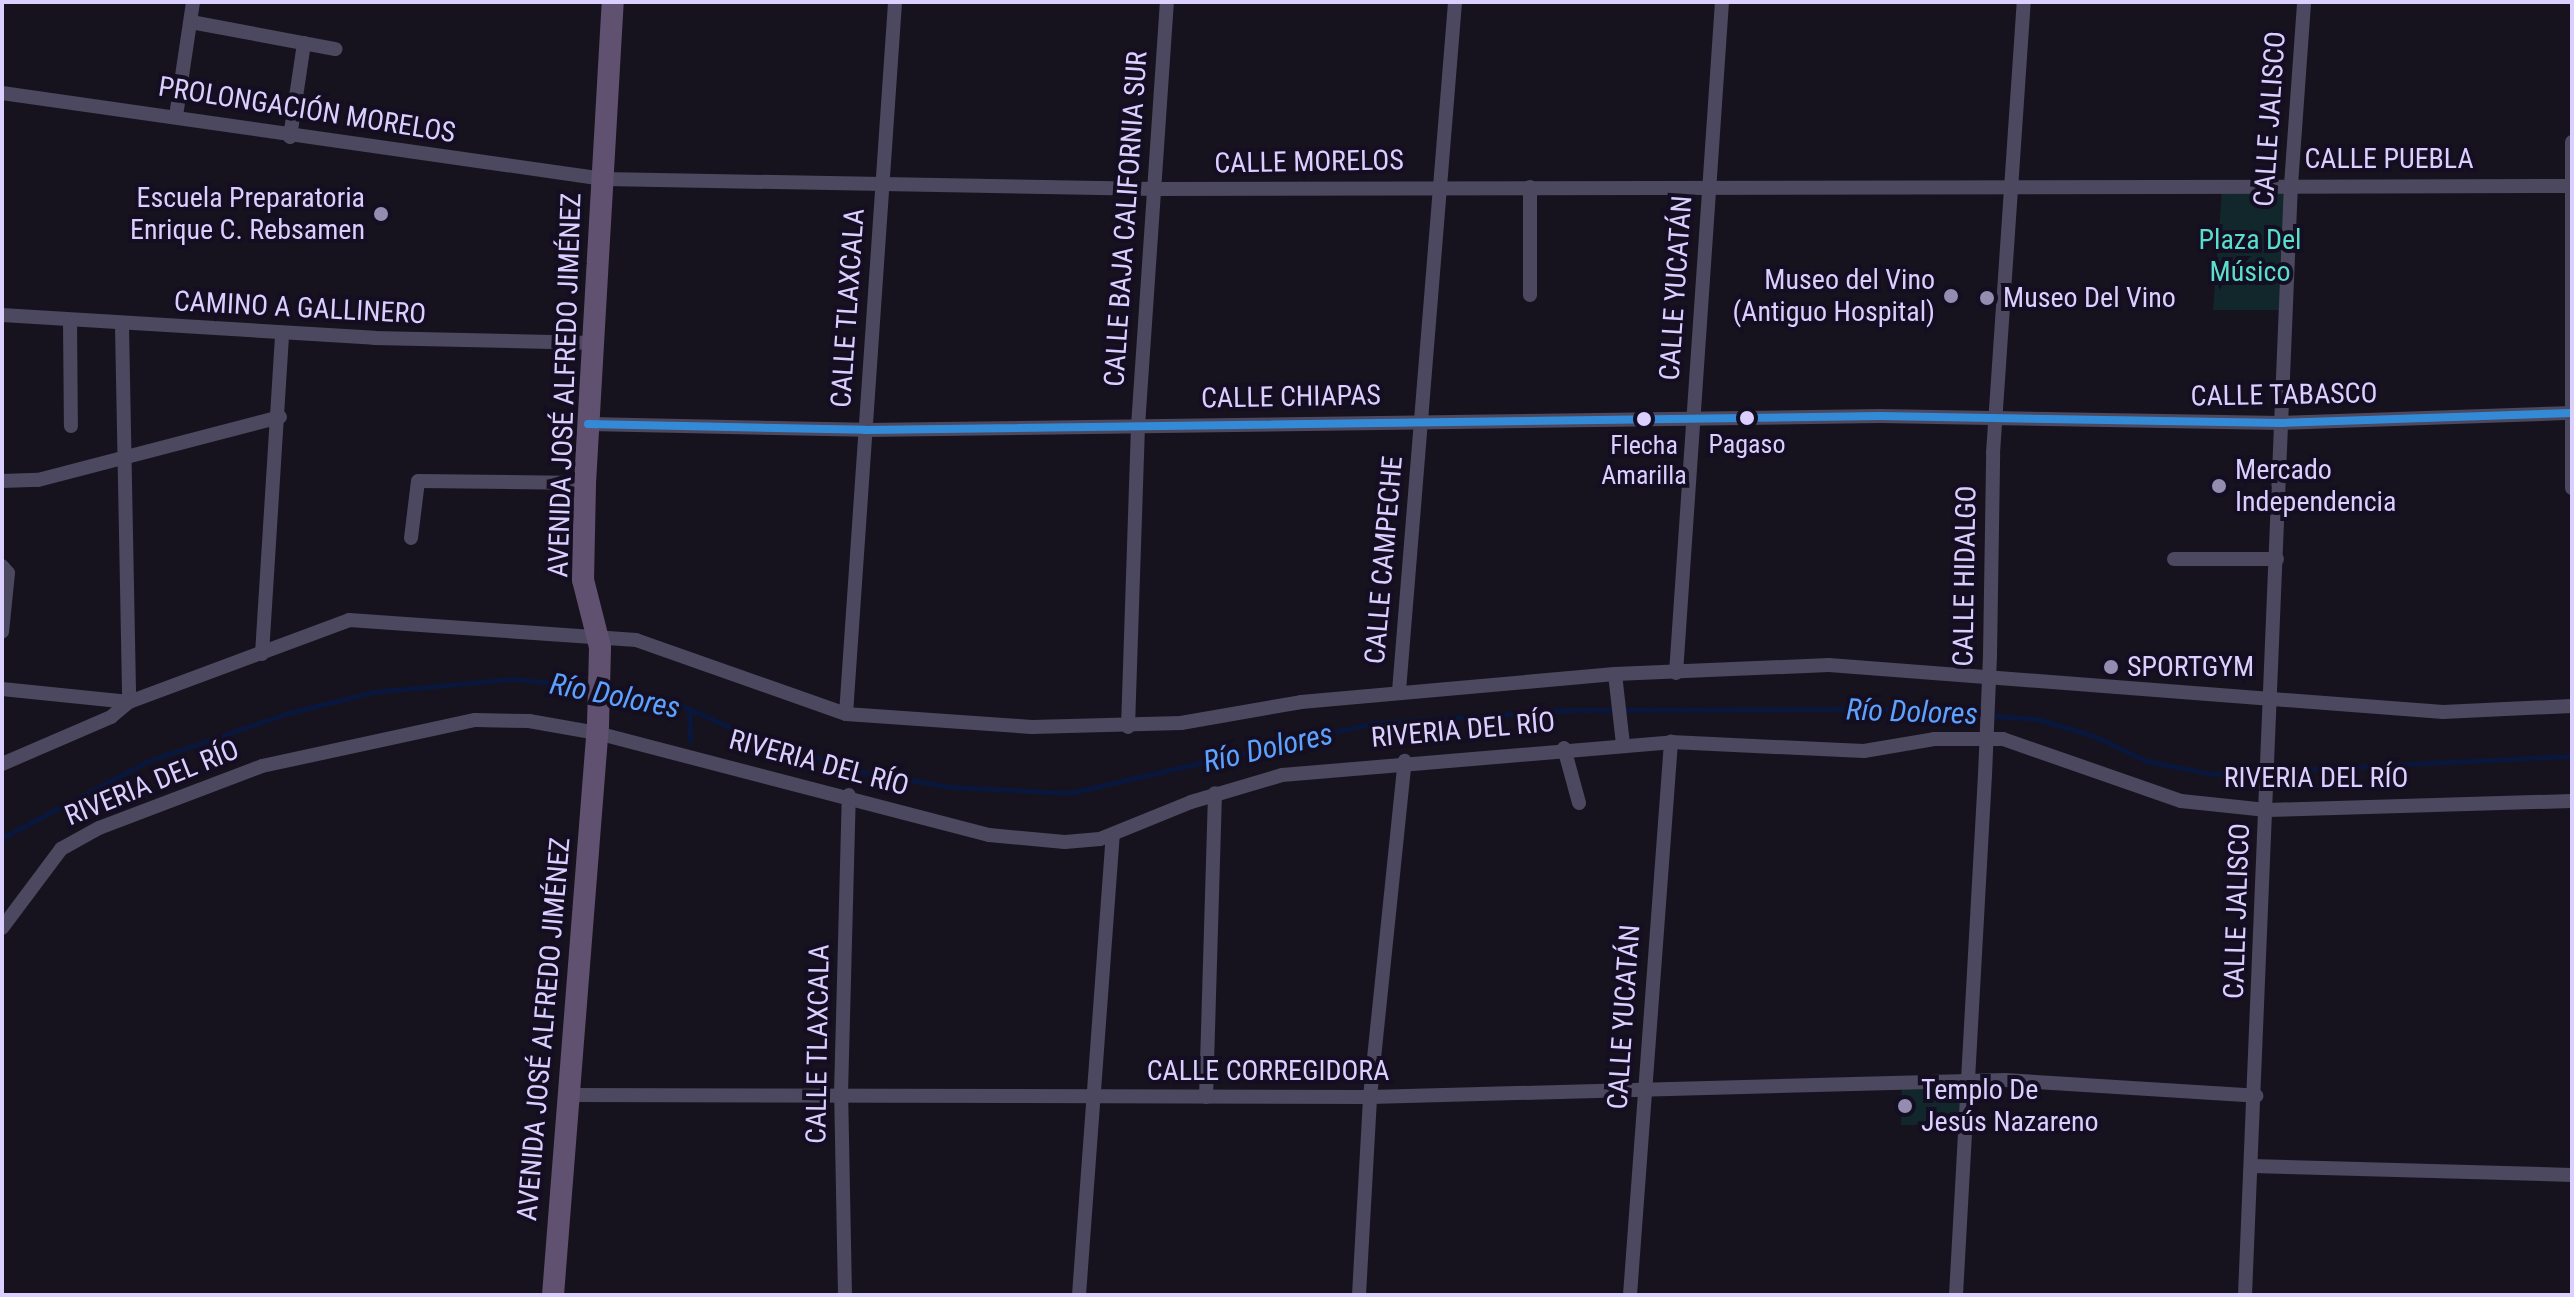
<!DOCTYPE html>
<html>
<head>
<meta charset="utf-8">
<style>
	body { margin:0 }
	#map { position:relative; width:2574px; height:1297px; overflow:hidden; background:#16131e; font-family:"Roboto Condensed",sans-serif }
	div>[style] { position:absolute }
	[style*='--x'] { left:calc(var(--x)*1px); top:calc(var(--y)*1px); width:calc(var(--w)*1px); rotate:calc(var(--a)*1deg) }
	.green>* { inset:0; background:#12272b }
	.stream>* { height:5px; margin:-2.5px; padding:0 2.5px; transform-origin:2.5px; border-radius:2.5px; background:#0a173d }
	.street>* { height:14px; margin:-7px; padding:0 7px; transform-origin:7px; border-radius:7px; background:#4c485f }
	.primary>* { height:22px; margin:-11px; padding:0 11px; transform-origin:11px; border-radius:11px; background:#615170 }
	.street-bridge>* { height:14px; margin:-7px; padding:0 7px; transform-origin:7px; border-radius:7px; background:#4c485f }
	.bus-1>* { height:8px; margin:-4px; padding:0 4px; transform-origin:4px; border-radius:4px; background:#338bd7 }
	.dots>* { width:22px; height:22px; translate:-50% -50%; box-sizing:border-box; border:4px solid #140e23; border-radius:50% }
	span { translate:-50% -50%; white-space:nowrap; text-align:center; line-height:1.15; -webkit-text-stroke:8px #140e23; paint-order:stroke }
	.bus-label { font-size:26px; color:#dacfff }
	.street-label { font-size:28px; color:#dacfff }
	.poi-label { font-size:28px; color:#dacfff }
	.right { translate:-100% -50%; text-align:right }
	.left { translate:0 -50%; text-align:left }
	.park-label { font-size:28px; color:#5bdfcd }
	.water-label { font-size:30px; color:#5ea2ff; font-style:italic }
	.frame { position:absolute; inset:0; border:4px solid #dacfff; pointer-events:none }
</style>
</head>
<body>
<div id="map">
	<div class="green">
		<i style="clip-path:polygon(2286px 189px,2282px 310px,2213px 310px,2222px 190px)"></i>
		<i style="clip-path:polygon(1967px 1082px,1965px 1124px,1901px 1125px,1902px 1083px)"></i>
	</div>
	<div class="stream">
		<i style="--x:604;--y:689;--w:73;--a:11"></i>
		<i style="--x:676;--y:703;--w:81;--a:24"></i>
		<i style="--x:750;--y:736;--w:114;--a:18"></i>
		<i style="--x:858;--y:771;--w:94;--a:9.8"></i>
		<i style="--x:951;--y:787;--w:119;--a:2.9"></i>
		<i style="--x:1070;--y:793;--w:312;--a:-13"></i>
		<i style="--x:1374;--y:723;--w:194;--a:-3.8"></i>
		<i style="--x:1568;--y:710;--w:336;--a:-0.2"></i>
		<i style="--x:1904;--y:709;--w:133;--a:4.3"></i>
		<i style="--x:2037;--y:719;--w:59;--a:16.6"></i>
		<i style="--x:2094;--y:736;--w:59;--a:25.3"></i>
		<i style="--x:2147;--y:761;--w:67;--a:11.1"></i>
		<i style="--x:2213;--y:774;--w:359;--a:-2.9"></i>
		<i style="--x:689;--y:710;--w:31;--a:88"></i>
		<i style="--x:2;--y:838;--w:165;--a:-27.8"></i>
		<i style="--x:148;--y:761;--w:148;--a:-18.9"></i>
		<i style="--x:288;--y:713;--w:88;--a:-13.9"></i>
		<i style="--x:373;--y:692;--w:140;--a:-5.3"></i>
		<i style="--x:512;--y:679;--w:82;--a:5.6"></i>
	</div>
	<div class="street">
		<i style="--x:191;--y:22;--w:147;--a:10.6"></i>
		<i style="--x:2;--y:93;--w:608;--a:8.13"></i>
		<i style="--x:604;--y:179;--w:551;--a:1.04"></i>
		<i style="--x:1155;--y:189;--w:1417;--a:-0.12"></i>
		<i style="--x:176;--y:116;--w:115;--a:-81.5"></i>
		<i style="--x:290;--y:137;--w:95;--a:-81.5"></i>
		<i style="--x:2572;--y:142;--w:346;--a:90"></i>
		<i style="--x:1530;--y:187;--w:108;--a:90"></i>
		<i style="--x:2;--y:315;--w:373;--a:3.5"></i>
		<i style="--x:374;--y:338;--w:221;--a:1.3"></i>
		<i style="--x:70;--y:321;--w:105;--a:89.5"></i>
		<i style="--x:122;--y:326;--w:376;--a:88.9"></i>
		<i style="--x:588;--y:424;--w:277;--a:1.2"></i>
		<i style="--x:865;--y:430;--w:1015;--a:-0.79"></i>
		<i style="--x:1880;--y:416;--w:402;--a:1"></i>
		<i style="--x:2282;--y:423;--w:290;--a:-2"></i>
		<i style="--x:2;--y:481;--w:36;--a:-2"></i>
		<i style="--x:38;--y:480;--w:250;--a:-14.6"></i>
		<i style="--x:411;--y:538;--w:57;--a:-83"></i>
		<i style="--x:418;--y:481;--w:167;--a:0.7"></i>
		<i style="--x:2174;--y:559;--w:103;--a:0"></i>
		<i style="--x:2;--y:566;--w:9;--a:49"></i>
		<i style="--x:8;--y:573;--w:59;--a:95.8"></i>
		<i style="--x:262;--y:654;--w:322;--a:-86.4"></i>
		<i style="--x:1990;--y:655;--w:202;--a:-89.1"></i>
		<i style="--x:1993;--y:453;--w:452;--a:-86.1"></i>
		<i style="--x:1676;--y:673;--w:673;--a:-86.08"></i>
		<i style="--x:1615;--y:674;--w:70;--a:83.5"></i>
		<i style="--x:2;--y:689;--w:128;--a:5.8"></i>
		<i style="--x:1399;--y:691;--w:691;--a:-85.35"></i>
		<i style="--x:846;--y:714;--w:714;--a:-86.06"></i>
		<i style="--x:1128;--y:727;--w:301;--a:-88.1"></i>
		<i style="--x:1138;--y:426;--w:425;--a:-86.1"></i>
		<i style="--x:1564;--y:748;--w:57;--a:74.7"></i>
		<i style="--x:2;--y:764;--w:119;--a:-23.3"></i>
		<i style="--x:111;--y:717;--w:23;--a:-40"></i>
		<i style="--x:129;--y:702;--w:235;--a:-20.4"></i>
		<i style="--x:349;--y:620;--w:288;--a:4"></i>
		<i style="--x:636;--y:640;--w:223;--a:19.4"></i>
		<i style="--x:846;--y:714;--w:186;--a:4"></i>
		<i style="--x:1032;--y:727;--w:149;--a:-1.5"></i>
		<i style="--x:1181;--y:723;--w:122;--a:-9.9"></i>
		<i style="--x:1301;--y:702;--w:315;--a:-5.1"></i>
		<i style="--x:1615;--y:674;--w:214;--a:-2.4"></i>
		<i style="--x:1829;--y:665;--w:616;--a:4.38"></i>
		<i style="--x:2443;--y:712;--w:129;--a:-2.7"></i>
		<i style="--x:2;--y:928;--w:99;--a:-53.2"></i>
		<i style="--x:61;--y:849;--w:43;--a:-28.9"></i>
		<i style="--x:99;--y:828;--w:174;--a:-20.8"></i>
		<i style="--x:262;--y:766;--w:218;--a:-12.2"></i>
		<i style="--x:475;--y:720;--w:54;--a:1.1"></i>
		<i style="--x:529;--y:721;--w:69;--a:10"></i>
		<i style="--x:597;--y:733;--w:405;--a:14.6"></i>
		<i style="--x:989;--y:835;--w:76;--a:5.3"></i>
		<i style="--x:1065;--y:842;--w:35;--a:-5"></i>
		<i style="--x:1100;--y:839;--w:98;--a:-22.1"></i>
		<i style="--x:1191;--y:802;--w:95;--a:-16.5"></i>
		<i style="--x:1282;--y:775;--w:390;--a:-4.8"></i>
		<i style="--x:1671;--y:742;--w:193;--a:2.7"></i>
		<i style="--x:1864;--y:751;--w:71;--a:-9.7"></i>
		<i style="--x:1934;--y:739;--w:69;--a:0"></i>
		<i style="--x:2003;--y:739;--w:188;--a:19.2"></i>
		<i style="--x:2181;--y:801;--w:86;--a:6"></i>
		<i style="--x:2267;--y:810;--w:305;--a:-1.7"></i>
		<i style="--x:568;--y:1095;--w:802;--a:0.14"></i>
		<i style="--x:1370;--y:1097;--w:635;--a:-1.53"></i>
		<i style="--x:2005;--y:1080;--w:252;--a:3.6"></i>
		<i style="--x:1206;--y:1097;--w:304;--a:-88.3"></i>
		<i style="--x:2252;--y:1166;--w:320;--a:1.6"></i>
		<i style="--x:845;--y:1295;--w:201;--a:-91.1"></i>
		<i style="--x:841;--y:1094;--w:299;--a:-88.5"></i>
		<i style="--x:1079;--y:1295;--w:461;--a:-85.8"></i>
		<i style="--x:1359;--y:1295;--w:198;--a:-86.8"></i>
		<i style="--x:1370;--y:1097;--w:338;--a:-84.1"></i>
		<i style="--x:1630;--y:1295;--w:555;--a:-85.76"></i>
		<i style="--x:1956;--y:1295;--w:521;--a:-86.81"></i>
		<i style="--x:2245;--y:1295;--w:1111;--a:-87.63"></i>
		<i style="--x:2291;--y:185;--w:183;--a:-85.9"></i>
	</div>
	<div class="primary">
		<i style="--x:553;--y:1295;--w:572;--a:-85.49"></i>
		<i style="--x:598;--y:725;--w:78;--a:-88.5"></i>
		<i style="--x:600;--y:647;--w:69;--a:-104.2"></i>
		<i style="--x:583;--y:580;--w:97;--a:-88.8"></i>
		<i style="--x:585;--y:483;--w:482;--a:-86.7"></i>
	</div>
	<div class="street-bridge">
		<i style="--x:1985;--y:775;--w:120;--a:-87.6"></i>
	</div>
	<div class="bus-1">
		<i style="--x:588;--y:424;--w:277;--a:1.2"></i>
		<i style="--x:865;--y:430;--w:1015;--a:-0.79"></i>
		<i style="--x:1880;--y:416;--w:402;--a:1"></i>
		<i style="--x:2282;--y:423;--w:290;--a:-2"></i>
	</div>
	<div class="dots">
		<i style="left:381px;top:214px;background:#958db0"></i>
		<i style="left:1951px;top:296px;background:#958db0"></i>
		<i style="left:1987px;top:298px;background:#958db0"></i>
		<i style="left:1747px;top:418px;background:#dacfff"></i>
		<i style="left:1644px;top:419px;background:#dacfff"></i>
		<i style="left:2219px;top:486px;background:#958db0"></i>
		<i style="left:2111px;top:667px;background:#958db0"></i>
		<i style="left:1905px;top:1106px;background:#958db0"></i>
	</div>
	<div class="bus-label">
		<span style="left:1747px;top:445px">Pagaso</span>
		<span style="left:1644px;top:461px">Flecha<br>Amarilla</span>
	</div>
	<div class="street-label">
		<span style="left:307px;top:110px;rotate:9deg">PROLONGACIÓN MORELOS</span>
		<span style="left:2270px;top:119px;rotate:-86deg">CALLE JALISCO</span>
		<span style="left:2389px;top:159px">CALLE PUEBLA</span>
		<span style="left:1309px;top:162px;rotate:-1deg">CALLE MORELOS</span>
		<span style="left:1126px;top:219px;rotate:-86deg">CALLE BAJA CALIFORNIA SUR</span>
		<span style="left:1676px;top:288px;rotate:-86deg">CALLE YUCATÁN</span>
		<span style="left:300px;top:308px;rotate:3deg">CAMINO A GALLINERO</span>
		<span style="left:848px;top:308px;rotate:-86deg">CALLE TLAXCALA</span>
		<span style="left:565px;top:385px;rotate:-88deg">AVENIDA JOSÉ ALFREDO JIMÉNEZ</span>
		<span style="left:2284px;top:395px;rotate:-1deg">CALLE TABASCO</span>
		<span style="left:1291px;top:397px;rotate:-1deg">CALLE CHIAPAS</span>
		<span style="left:1384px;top:560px;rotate:-85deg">CALLE CAMPECHE</span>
		<span style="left:1965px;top:576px;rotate:-89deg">CALLE HIDALGO</span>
		<span style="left:1463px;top:730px;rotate:-5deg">RIVERIA DEL RÍO</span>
		<span style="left:819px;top:763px;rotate:15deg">RIVERIA DEL RÍO</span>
		<span style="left:2316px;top:778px">RIVERIA DEL RÍO</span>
		<span style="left:152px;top:783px;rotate:-22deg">RIVERIA DEL RÍO</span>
		<span style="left:2237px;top:911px;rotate:-88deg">CALLE JALISCO</span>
		<span style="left:1624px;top:1017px;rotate:-86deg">CALLE YUCATÁN</span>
		<span style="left:544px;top:1029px;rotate:-85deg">AVENIDA JOSÉ ALFREDO JIMÉNEZ</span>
		<span style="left:818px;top:1044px;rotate:-89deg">CALLE TLAXCALA</span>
		<span style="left:1268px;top:1071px">CALLE CORREGIDORA</span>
	</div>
	<div class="poi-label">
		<span class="right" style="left:365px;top:214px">Escuela Preparatoria<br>Enrique C. Rebsamen</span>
		<span class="right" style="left:1935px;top:296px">Museo del Vino<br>(Antiguo Hospital)</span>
		<span class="left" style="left:2003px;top:298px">Museo Del Vino</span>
		<span class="left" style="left:2235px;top:486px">Mercado<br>Independencia</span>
		<span class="left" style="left:2127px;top:667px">SPORTGYM</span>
		<span class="left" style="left:1921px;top:1106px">Templo De<br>Jesús Nazareno</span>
	</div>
	<div class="park-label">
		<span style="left:2250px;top:256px">Plaza Del<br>Músico</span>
	</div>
	<div class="water-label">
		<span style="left:615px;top:696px;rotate:11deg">Río Dolores</span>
		<span style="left:1912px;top:712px;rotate:2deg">Río Dolores</span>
		<span style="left:1268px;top:748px;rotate:-13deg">Río Dolores</span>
	</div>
	<div class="frame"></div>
</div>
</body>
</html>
